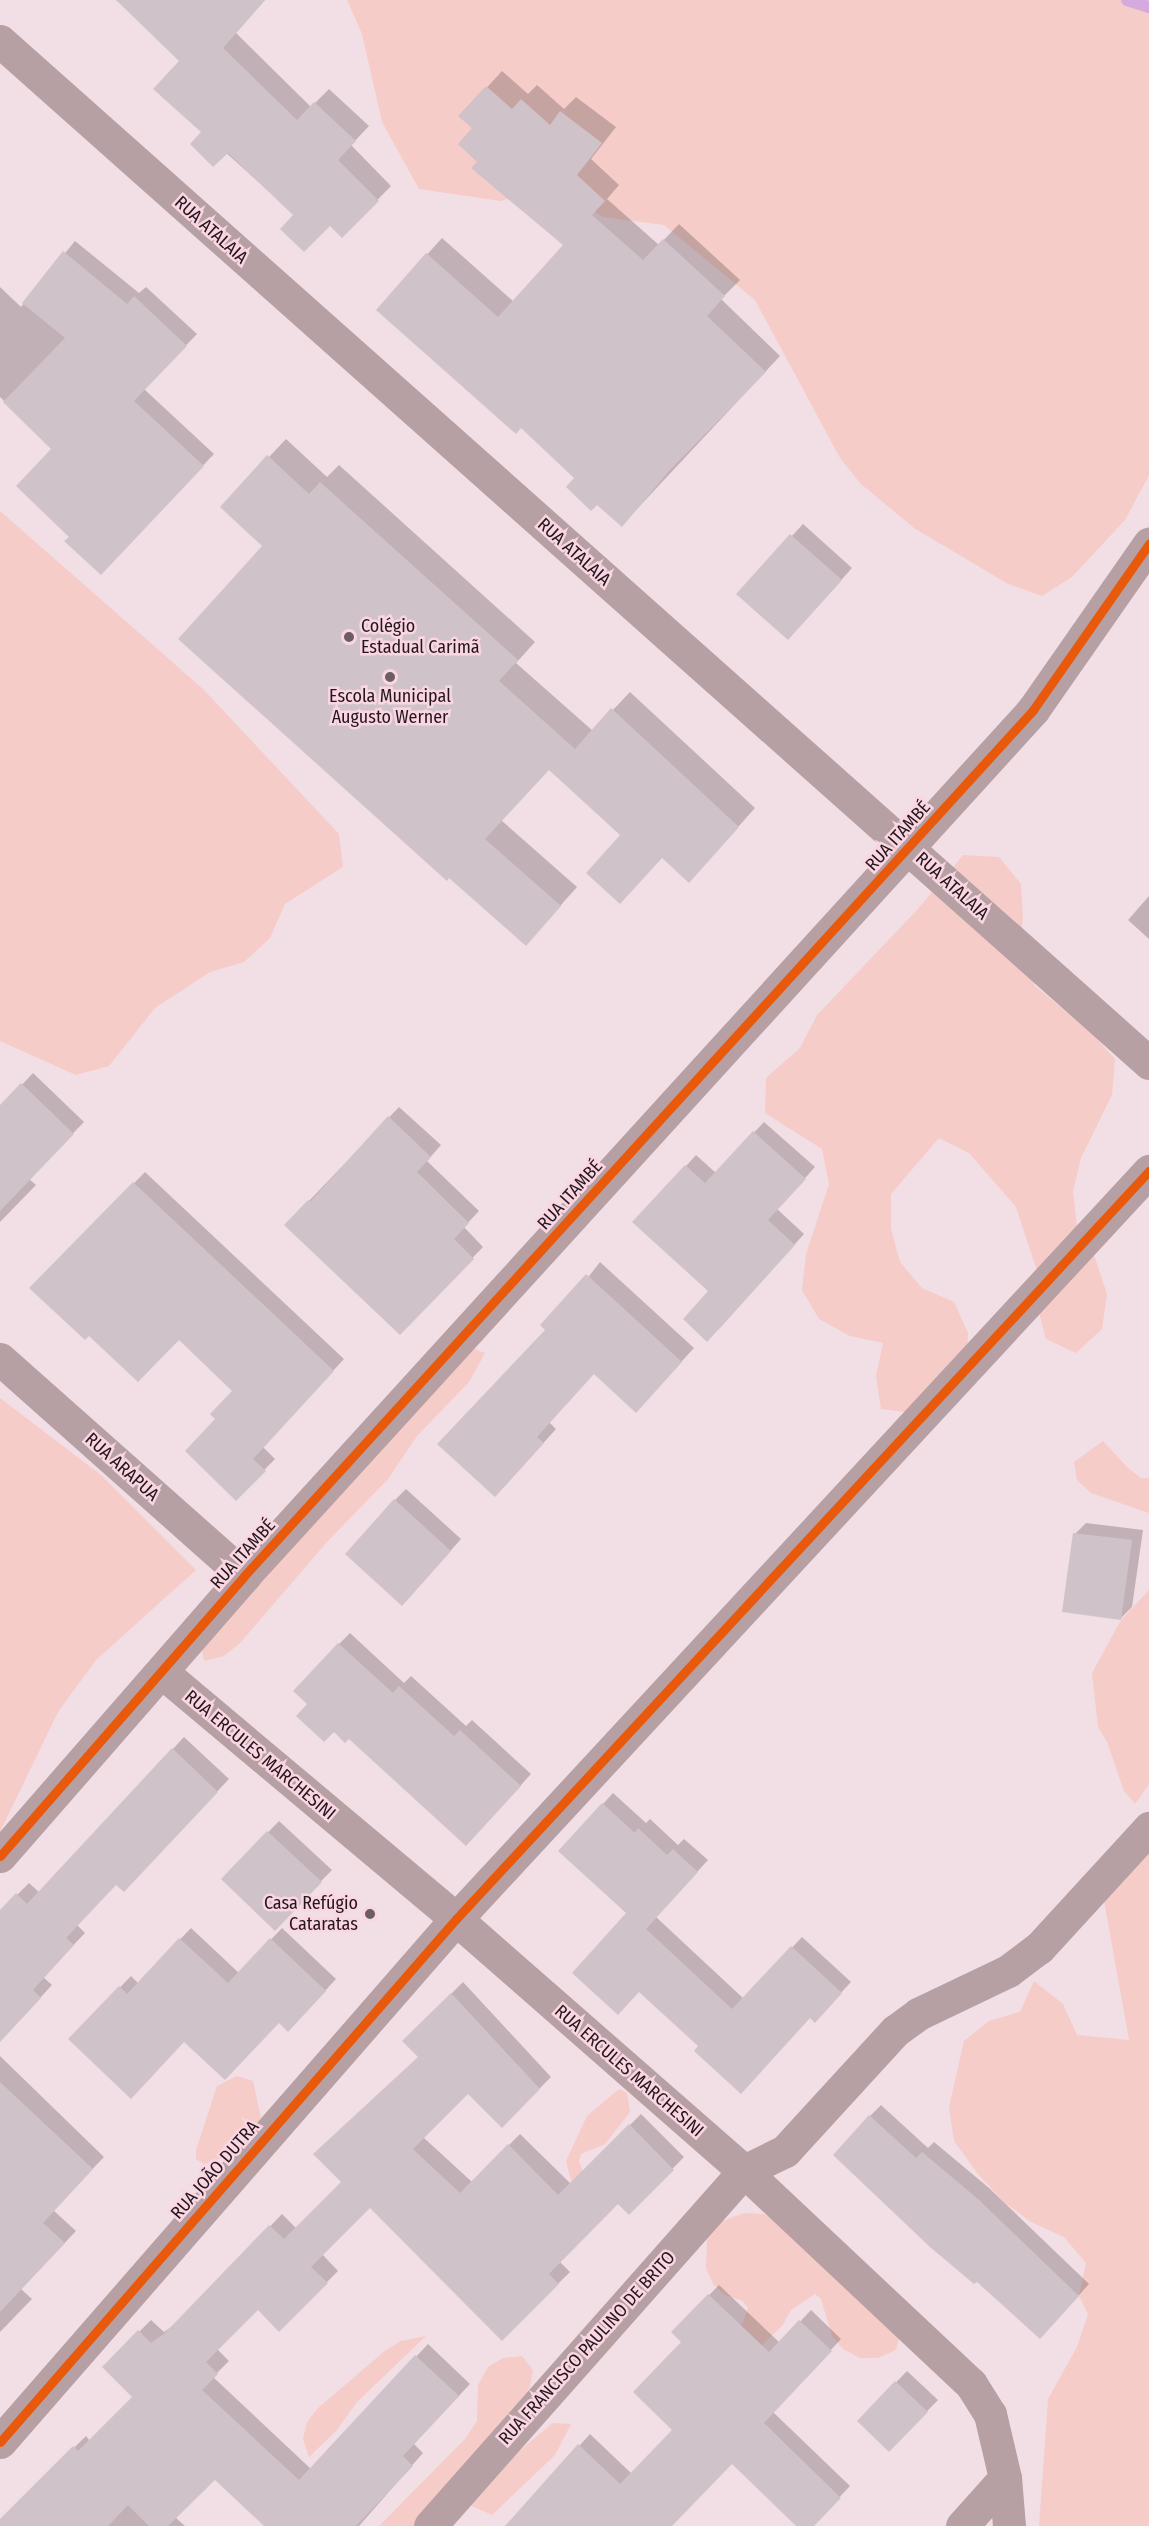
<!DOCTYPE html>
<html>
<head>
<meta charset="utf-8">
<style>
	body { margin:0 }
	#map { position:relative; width:1149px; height:2526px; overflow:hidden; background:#f2dee5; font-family:"Fira Sans Condensed",sans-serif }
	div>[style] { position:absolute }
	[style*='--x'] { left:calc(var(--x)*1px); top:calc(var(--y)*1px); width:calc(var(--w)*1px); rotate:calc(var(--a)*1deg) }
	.green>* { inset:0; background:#f5ccc8 }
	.shadow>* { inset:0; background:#0003 }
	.stream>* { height:12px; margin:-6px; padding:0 6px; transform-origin:6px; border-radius:6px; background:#d5aadf }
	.building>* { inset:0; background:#d0c2c9 }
	.street>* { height:33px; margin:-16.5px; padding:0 16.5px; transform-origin:16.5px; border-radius:16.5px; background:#b6a0a4 }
	.cycleway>* { height:9px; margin:-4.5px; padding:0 4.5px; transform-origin:4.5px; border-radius:4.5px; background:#e8590c }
	.dots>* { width:16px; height:16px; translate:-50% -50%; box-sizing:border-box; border:3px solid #fad6e3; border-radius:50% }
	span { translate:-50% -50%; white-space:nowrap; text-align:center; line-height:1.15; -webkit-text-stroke:5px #fad6e3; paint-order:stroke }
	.street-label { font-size:18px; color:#24171c }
	.poi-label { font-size:18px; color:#24171c }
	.left { translate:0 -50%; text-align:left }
	.right { translate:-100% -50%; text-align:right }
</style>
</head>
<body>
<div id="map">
	<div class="green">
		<i style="clip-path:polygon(347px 0,1149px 0,1149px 475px,1125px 520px,1072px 577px,1042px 596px,1008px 584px,914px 528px,861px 484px,840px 458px,755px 300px,664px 225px,603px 217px,552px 184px,501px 201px,419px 189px,382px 122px,362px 34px)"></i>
		<i style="clip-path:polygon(0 511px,203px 689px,339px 834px,343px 867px,285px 904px,270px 938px,244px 962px,210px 972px,155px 1008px,109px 1066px,76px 1075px,0 1041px)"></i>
		<i style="clip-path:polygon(963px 855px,999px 857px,1021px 884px,1023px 919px,1018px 953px,1035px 986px,1092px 1033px,1115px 1059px,1112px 1095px,1081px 1158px,1073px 1191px,1077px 1227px,1095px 1258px,1107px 1294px,1102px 1329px,1076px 1353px,1046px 1339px,1037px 1305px,1037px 1271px,1016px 1207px,969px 1153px,939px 1138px,891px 1194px,891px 1229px,900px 1262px,922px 1288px,954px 1302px,968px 1333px,967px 1368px,921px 1414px,881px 1409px,876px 1376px,883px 1343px,850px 1336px,819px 1319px,802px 1290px,806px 1254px,829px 1184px,822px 1149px,765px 1113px,766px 1078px,800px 1048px,817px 1015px,917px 910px)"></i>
		<i style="clip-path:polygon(469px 1347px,485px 1353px,469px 1382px,417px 1436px,388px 1479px,327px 1542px,240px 1643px,224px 1656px,204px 1661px,201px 1643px)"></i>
		<i style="clip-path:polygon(0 1398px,101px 1475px,196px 1570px,96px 1660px,58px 1712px,0 1832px)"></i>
		<i style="clip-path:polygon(1103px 1441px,1128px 1468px,1141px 1478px,1149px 1478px,1149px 1513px,1091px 1493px,1077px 1480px,1074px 1462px)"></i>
		<i style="clip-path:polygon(1149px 1590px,1149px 1784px,1135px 1804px,1124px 1791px,1107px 1742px,1098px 1727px,1092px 1673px,1121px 1620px)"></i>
		<i style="clip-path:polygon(1149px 1844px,1149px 2526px,1039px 2526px,1048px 2399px,1077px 2347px,1088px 2314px,1079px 2296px,1086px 2263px,1064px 2237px,1031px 2222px,1003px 2201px,978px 2174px,954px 2141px,949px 2107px,964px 2041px,989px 2021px,1020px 2012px,1034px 1981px,1063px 2004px,1077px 2035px,1129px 2040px,1101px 1884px)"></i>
		<i style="clip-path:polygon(237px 2076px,253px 2081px,261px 2118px,229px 2156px,204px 2164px,196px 2159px,196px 2150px,217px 2086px)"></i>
		<i style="clip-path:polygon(619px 2089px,627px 2093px,630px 2112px,605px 2144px,581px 2154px,579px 2161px,585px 2178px,607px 2209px,607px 2217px,599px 2215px,573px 2189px,566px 2161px,587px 2116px)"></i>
		<i style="clip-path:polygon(744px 2213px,764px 2214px,773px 2219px,900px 2334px,896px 2350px,878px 2358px,860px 2358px,843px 2349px,832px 2336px,821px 2299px,815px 2294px,791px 2310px,782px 2326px,760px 2347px,737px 2339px,748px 2308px,743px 2301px,725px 2295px,713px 2284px,706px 2268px,707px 2240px,717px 2223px)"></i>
		<i style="clip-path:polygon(426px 2336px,357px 2402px,337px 2430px,309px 2457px,303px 2439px,307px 2422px,318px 2408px,386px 2350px,401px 2341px)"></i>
		<i style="clip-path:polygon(522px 2356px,533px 2370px,530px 2387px,495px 2471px,553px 2423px,571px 2424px,555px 2455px,492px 2515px,461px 2501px,417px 2526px,379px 2526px,465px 2439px,477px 2421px,478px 2385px,488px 2367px,503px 2358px)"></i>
	</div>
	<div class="shadow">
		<i style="clip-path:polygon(118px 0,265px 0,236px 33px,311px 107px,329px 89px,369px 126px,351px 145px,391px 186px,342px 236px,330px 224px,295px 215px,203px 132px,181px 61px)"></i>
		<i style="clip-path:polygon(502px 71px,528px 94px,537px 85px,564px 109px,576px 97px,616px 127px,591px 159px,619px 185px,607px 199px,659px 245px,679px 224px,740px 280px,721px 299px,780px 356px,622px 525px,522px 426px,378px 309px,442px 238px,514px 302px,565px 245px,479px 162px,474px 128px,461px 116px)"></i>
		<i style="clip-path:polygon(75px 241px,139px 293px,146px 287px,197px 334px,144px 389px,214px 454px,111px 562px,71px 537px,54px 449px,0 397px,0 287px,21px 307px)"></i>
		<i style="clip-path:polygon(286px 439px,327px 477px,339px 465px,535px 642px,516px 663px,593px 731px,630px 692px,755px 808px,706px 863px,663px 857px,622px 835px,549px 768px,501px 820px,577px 887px,526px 944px,264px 546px,222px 507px)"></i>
		<i style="clip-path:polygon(803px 524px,852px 568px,799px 627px,738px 594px)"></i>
		<i style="clip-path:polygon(1149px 896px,1149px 939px,1128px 920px)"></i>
		<i style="clip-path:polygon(33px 1073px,84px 1122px,29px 1179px,36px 1185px,0 1222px,0 1108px)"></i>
		<i style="clip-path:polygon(399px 1107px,441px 1145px,427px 1161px,479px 1211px,464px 1227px,483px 1247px,400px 1333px,286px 1225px)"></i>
		<i style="clip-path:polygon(764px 1122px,815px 1167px,777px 1209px,804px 1234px,718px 1330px,686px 1166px,696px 1155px,716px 1173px)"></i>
		<i style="clip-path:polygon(145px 1172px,344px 1359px,263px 1447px,275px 1459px,236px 1499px,217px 1419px,234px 1391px,179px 1338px,89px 1334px,31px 1288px)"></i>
		<i style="clip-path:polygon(600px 1262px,694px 1348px,649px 1397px,594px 1373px,549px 1422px,556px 1429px,508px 1482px,547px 1330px)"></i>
		<i style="clip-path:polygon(406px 1489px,461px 1539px,413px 1593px,395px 1500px)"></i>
		<i style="clip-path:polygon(1086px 1523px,1143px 1530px,1132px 1607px,1121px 1618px,1075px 1534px)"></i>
		<i style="clip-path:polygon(350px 1633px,404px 1683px,411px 1676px,466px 1726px,472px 1720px,531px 1774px,477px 1833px,309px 1704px,339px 1644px)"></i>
		<i style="clip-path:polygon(184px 1737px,229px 1779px,135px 1879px,116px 1883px,77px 1925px,85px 1933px,43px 1977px,52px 1985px,0 2041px,0 1912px,29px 1883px,40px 1893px)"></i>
		<i style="clip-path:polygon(613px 1793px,646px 1823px,650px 1819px,678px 1845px,684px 1839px,708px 1860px,656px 1917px,744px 1999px,802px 1937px,851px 1982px,825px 2010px,811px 2017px,700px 2046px,628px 1913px,560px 1851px)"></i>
		<i style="clip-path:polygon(279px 1821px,332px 1870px,275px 1928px,223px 1879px)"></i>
		<i style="clip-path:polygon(191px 1928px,239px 1973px,282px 1928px,336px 1979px,299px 2019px,184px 2040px,70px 2039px,131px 1976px,138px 1983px)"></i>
		<i style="clip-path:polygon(463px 1982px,551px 2077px,502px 2126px,468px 2092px,423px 2137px,472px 2182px,520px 2134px,571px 2184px,641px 2114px,684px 2157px,629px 2213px,618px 2202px,559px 2261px,570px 2272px,502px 2339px,370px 2206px,322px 2254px,338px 2271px,279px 2330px,258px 2308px,217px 2349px,229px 2361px,213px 2377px,311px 2469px,428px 2344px,470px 2384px,414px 2444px,423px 2453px,359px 2526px,266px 2526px,214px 2478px,175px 2517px,185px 2526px,5px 2526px,2px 2519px,86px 2436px,90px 2441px,135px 2397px,104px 2367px,151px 2320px,164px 2332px,177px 2323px,282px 2214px,296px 2228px,343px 2182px,419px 2056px,404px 2041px)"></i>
		<i style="clip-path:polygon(0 2056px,104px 2157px,53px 2210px,76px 2231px,21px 2289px,32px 2299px,0 2332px)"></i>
		<i style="clip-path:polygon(881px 2105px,928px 2148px,934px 2142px,989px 2188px,1089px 2284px,1051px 2326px,977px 2280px,870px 2116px)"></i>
		<i style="clip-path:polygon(719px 2285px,780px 2343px,811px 2310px,841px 2339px,773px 2412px,850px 2486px,812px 2526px,798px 2526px,732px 2462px,605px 2526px,507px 2526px,590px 2434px,632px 2474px,674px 2430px,684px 2341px,673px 2332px)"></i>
		<i style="clip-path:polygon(907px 2371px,938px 2400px,889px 2450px,859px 2421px)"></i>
	</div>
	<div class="stream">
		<i style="--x:1127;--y:0;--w:23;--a:18"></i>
	</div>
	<div class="building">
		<i style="clip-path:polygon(116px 0,265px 0,223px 48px,297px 120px,314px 102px,356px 141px,338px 160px,379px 201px,342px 238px,330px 226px,304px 252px,280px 229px,293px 215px,228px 153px,213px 167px,190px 144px,201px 132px,153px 89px,179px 61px)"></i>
		<i style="clip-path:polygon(486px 86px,512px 109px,521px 99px,550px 125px,560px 111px,602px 143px,577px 175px,605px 201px,592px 215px,643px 260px,663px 239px,725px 296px,707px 316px,766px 372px,669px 471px,622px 527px,597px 505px,591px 511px,566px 487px,574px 478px,521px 428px,516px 434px,376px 310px,426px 253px,498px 317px,563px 245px,471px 168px,477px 162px,458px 144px,472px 128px,458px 116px)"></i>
		<i style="clip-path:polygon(63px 251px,127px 304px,134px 296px,187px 346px,134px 401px,204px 466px,101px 575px,64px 541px,69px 537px,16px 486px,51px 449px,3px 402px,65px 338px,22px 303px)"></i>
		<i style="clip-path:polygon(267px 455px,309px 494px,320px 482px,518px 660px,499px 681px,575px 749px,611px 708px,739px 827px,689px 883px,662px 858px,620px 904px,586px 873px,620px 835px,549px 770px,485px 839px,561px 906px,526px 946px,449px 878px,447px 881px,178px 639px,262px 546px,220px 507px)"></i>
		<i style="clip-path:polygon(790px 534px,842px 580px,788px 640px,736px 594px)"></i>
		<i style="clip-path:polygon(21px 1083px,74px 1134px,0 1211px,0 1105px)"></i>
		<i style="clip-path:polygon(388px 1116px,431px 1157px,417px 1172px,469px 1223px,454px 1239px,474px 1259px,400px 1335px,284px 1225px,308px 1200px,310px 1202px)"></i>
		<i style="clip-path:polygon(753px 1131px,806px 1179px,768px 1220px,795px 1245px,707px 1342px,683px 1319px,708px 1291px,632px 1222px,685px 1165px,705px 1183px)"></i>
		<i style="clip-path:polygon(133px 1182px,334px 1371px,253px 1459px,266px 1471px,236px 1501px,185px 1451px,215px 1419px,210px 1414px,232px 1391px,179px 1340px,138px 1382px,89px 1336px,85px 1340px,29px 1288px)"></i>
		<i style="clip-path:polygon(586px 1274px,682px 1362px,636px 1413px,594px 1374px,537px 1437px,544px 1443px,495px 1497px,437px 1444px,545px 1330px,540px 1325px)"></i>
		<i style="clip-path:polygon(394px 1499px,451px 1551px,402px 1606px,345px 1554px)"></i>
		<i style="clip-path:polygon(1073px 1533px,1132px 1540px,1121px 1620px,1062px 1612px)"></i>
		<i style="clip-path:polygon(338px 1643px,393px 1693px,399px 1686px,454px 1736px,460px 1730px,521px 1786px,466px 1846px,349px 1739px,345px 1743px,334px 1732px,324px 1742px,296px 1716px,307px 1704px,293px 1691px)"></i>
		<i style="clip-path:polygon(172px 1748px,218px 1792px,124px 1892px,116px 1885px,66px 1938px,74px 1945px,33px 1990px,41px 1998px,0 2042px,0 1910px,16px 1893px,27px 1904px)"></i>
		<i style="clip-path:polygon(602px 1803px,635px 1833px,638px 1828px,667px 1855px,673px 1849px,698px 1872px,646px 1929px,732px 2009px,791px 1946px,842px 1993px,815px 2023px,810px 2018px,741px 2094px,694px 2051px,698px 2046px,639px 1992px,618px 2015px,572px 1973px,626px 1913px,558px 1851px)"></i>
		<i style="clip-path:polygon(267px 1831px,322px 1882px,275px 1931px,221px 1879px)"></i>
		<i style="clip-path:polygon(179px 1938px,228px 1983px,270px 1938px,326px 1991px,288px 2032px,279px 2023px,225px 2080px,184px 2042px,131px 2099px,68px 2039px,119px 1986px,127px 1994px)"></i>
		<i style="clip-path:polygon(451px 1993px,540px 2089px,502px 2128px,468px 2094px,413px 2149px,460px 2193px,508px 2144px,558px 2195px,629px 2124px,674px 2170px,629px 2215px,618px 2204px,549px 2274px,559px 2284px,502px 2341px,370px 2208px,311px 2267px,328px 2283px,279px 2332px,258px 2310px,206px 2362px,218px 2374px,202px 2390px,299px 2480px,415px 2355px,459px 2396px,403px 2456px,413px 2466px,356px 2526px,264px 2526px,215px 2480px,168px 2526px,149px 2526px,128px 2505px,108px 2526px,0 2526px,0 2519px,73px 2446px,78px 2451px,132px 2397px,102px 2367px,138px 2330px,151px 2343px,165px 2333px,269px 2225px,284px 2239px,341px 2182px,313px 2154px,418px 2057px,402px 2041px)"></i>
		<i style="clip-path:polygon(0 2082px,93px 2169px,43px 2223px,65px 2243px,0 2312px)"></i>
		<i style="clip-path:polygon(869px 2115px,916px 2158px,922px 2152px,978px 2199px,1079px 2296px,1040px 2339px,977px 2282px,974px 2284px,930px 2247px,833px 2155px)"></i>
		<i style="clip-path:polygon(708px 2294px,769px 2352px,799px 2320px,832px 2351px,764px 2423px,841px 2498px,814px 2526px,796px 2526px,732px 2464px,672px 2526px,505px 2526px,578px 2444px,620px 2484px,672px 2430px,633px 2392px,681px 2342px,671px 2332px)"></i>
		<i style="clip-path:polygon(895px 2381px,928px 2412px,889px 2452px,857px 2421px)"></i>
	</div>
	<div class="street">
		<i style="--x:0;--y:41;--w:1538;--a:41.65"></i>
		<i style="--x:0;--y:1359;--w:327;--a:41.6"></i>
		<i style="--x:163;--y:1673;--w:383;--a:40"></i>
		<i style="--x:456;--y:1919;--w:383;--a:41.2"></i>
		<i style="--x:744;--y:2171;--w:311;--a:43.2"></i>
		<i style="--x:971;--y:2384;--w:36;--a:58"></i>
		<i style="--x:990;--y:2414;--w:66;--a:76.8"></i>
		<i style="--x:1005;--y:2478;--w:48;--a:85.2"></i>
		<i style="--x:0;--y:1856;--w:371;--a:-48.9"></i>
		<i style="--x:244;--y:1576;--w:1172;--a:-47.66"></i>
		<i style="--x:1033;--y:710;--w:203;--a:-55.1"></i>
		<i style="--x:0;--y:2442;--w:694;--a:-48.92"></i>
		<i style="--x:456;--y:1919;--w:1020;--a:-47.19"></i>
		<i style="--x:430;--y:2526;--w:474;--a:-48.5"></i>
		<i style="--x:744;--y:2171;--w:46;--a:-26"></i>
		<i style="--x:785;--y:2151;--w:163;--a:-47.5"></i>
		<i style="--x:895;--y:2031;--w:29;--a:-36"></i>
		<i style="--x:918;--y:2014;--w:100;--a:-25.5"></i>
		<i style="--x:1008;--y:1971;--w:39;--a:-37"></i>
		<i style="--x:1039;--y:1948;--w:163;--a:-47.5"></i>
		<i style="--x:962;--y:2526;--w:64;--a:-48.1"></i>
	</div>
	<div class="cycleway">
		<i style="--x:0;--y:1856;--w:371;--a:-48.9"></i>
		<i style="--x:244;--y:1576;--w:1172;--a:-47.66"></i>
		<i style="--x:1033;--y:710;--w:203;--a:-55.1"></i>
		<i style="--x:0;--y:2442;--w:694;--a:-48.92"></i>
		<i style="--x:456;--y:1919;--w:1020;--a:-47.19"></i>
	</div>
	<div class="dots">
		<i style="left:349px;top:637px;background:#6c5d62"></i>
		<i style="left:390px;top:677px;background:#6c5d62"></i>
		<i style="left:370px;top:1914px;background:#6c5d62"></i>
	</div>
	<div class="street-label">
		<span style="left:211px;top:230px;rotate:42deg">RUA ATALAIA</span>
		<span style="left:574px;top:552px;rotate:42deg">RUA ATALAIA</span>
		<span style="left:898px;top:836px;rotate:-48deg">RUA ITAMBÉ</span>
		<span style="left:952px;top:886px;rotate:42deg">RUA ATALAIA</span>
		<span style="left:570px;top:1195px;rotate:-48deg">RUA ITAMBÉ</span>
		<span style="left:122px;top:1467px;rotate:42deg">RUA ARAPUA</span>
		<span style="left:243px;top:1554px;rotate:-48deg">RUA ITAMBÉ</span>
		<span style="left:260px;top:1755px;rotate:40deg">RUA ERCULES MARCHESINI</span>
		<span style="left:629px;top:2071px;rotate:41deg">RUA ERCULES MARCHESINI</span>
		<span style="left:215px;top:2170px;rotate:-49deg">RUA JOÃO DUTRA</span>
		<span style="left:587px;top:2348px;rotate:-48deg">RUA FRANCISCO PAULINO DE BRITO</span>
	</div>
	<div class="poi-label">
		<span class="left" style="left:361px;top:637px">Colégio<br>Estadual Carimã</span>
		<span style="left:390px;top:707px">Escola Municipal<br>Augusto Werner</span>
		<span class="right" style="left:358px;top:1914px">Casa Refúgio<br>Cataratas</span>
	</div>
</div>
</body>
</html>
